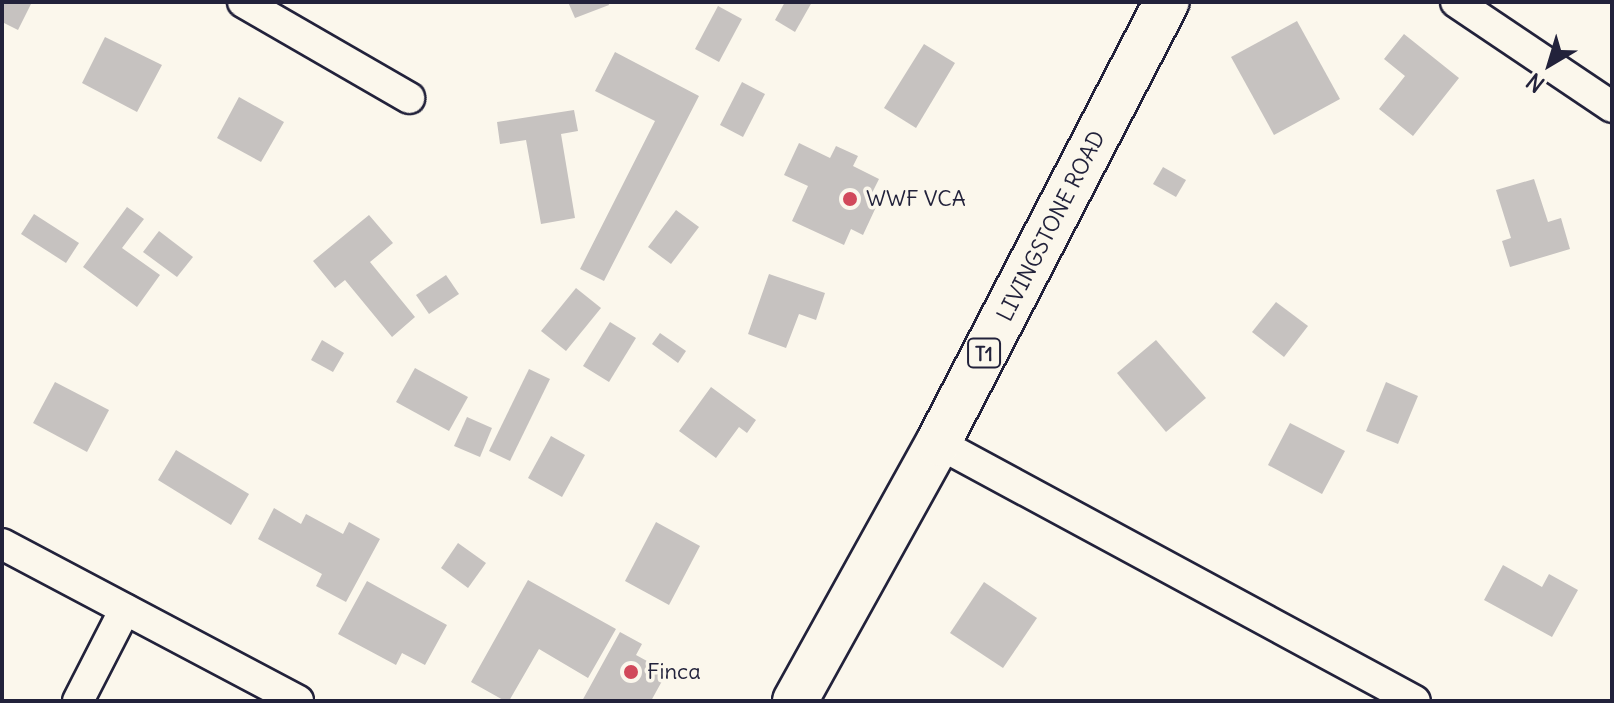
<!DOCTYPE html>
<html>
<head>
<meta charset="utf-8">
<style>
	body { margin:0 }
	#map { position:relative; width:1614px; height:703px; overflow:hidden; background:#fbf7ec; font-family:Delius,sans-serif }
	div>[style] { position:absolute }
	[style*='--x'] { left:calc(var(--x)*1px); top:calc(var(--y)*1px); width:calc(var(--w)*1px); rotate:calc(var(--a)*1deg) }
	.building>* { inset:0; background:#c6c2c0 }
	.roads { filter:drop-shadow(2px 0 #22223b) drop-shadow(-2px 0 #22223b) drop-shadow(0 2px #22223b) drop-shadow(0 -2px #22223b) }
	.minor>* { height:30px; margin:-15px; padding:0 15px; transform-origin:15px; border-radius:15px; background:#fbf7ec }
	.trunk>* { height:44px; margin:-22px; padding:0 22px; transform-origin:22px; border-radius:22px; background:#fbf7ec }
	.dots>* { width:22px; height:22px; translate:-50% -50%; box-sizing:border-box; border:4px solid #fbf7ec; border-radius:50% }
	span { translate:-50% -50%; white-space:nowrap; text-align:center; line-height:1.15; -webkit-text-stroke:7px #fbf7ec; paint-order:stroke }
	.shield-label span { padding:2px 6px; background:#fbf7ec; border:2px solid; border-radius:6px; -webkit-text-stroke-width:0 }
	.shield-label { font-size:20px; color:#22223b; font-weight:700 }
	.poi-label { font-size:22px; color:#22223b }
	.left { translate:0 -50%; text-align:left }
	.street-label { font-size:22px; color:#22223b }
	.frame { position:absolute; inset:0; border:4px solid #22223b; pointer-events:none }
	.north { position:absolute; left:1510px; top:24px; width:80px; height:80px; -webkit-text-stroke:6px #fbf7ec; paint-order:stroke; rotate:218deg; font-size:22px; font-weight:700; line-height:32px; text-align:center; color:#22223b }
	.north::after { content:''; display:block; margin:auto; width:28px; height:36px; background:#22223b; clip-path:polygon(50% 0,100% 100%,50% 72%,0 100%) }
</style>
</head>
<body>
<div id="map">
	<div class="building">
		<i style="clip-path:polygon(2px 2px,32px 2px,18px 30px,2px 22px)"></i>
		<i style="clip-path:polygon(568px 2px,608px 2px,609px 5px,575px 18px)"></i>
		<i style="clip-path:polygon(785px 2px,812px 2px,795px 32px,775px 20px)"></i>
		<i style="clip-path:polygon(718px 6px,742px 19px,719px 62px,695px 49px)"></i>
		<i style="clip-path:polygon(1297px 21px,1340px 99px,1274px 135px,1231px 57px)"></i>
		<i style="clip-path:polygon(1404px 34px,1459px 78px,1413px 136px,1379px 109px,1405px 76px,1384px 59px)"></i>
		<i style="clip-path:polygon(105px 37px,162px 65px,137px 112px,82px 83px)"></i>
		<i style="clip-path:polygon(924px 44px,955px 63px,916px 128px,884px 108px)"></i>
		<i style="clip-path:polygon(615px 52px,699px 96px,604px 281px,580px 269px,655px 121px,595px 91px)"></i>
		<i style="clip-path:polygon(742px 82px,765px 94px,743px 137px,720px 125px)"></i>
		<i style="clip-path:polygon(239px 97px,284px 122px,261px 162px,217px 138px)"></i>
		<i style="clip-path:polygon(574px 110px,578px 131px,561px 134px,575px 218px,541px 224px,526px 140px,500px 144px,497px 122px)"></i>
		<i style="clip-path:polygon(799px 143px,830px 158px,836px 146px,858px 156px,853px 166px,879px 179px,867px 203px,876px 207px,863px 235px,851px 229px,844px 245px,792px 221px,808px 186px,784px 175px)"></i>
		<i style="clip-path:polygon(1163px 167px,1186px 180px,1176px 197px,1153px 184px)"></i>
		<i style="clip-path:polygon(1534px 179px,1548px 222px,1561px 218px,1570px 249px,1510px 267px,1502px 241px,1511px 238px,1496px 190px)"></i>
		<i style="clip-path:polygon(127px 207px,144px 219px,122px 248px,160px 275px,137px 307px,83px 267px)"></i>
		<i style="clip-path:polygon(676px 210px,699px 227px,671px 264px,648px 247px)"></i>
		<i style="clip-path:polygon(34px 214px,79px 243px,66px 263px,21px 234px)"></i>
		<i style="clip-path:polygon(369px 215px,393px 243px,370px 262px,415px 317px,392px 337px,345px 280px,335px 288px,313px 261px)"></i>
		<i style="clip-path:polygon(159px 231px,193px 257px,177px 277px,143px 252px)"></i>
		<i style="clip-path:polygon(769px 274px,825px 293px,816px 320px,799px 314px,786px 348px,748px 334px)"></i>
		<i style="clip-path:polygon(446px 275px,459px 294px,429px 314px,416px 295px)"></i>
		<i style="clip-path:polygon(576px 288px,601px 308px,566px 351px,541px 331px)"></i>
		<i style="clip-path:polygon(1276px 302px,1308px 326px,1284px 357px,1252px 332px)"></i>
		<i style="clip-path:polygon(610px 322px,636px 338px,609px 382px,583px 366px)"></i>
		<i style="clip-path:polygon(660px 333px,686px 351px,678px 363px,652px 344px)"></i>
		<i style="clip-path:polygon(322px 340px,344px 353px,333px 372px,311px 360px)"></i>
		<i style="clip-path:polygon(1156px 340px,1206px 398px,1166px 432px,1117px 373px)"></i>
		<i style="clip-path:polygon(415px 368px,468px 397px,449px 431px,396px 402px)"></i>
		<i style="clip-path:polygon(529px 369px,550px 379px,510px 461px,489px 451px)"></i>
		<i style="clip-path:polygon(55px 382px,109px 410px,87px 452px,33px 423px)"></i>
		<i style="clip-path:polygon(1386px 382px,1418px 396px,1398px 444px,1366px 431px)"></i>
		<i style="clip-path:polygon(711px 387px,756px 420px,747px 433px,739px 427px,716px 458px,679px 431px)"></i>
		<i style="clip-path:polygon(467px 417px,492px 428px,480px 457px,454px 446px)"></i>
		<i style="clip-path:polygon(1290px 423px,1345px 451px,1322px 494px,1268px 465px)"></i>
		<i style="clip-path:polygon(551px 436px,585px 455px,562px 497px,528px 478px)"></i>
		<i style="clip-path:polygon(176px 450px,249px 494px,231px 525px,158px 480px)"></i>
		<i style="clip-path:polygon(274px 508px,301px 524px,306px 514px,343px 534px,349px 522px,380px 539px,346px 602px,316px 586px,322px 574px,258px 539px)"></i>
		<i style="clip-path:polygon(656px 522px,700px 546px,669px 605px,625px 581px)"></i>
		<i style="clip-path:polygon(458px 543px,486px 563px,468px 588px,441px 568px)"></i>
		<i style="clip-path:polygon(1503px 565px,1542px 587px,1549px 574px,1578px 590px,1552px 637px,1484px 600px)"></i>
		<i style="clip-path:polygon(528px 580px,616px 629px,588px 678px,539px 649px,509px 701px,505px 701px,471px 682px)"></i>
		<i style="clip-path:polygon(367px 581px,447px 625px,425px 665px,402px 653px,396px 665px,338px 634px)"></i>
		<i style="clip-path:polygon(984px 582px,1037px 618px,1003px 668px,950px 633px)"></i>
		<i style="clip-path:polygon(620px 632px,642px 644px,636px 655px,667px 672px,651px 701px,582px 701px)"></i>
	</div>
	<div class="roads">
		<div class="minor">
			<i style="--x:243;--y:2;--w:192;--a:30"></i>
			<i style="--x:1456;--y:2;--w:188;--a:33.9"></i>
			<i style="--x:938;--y:443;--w:542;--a:28.41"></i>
			<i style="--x:2;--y:544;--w:335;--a:27.9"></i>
			<i style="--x:78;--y:701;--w:103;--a:-62.9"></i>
		</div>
		<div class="trunk">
			<i style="--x:795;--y:701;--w:295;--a:-61"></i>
			<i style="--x:938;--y:443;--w:497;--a:-62.6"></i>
		</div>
	</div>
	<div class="dots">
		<i style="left:850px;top:199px;background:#d1495b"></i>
		<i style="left:631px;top:672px;background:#d1495b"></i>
	</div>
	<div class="shield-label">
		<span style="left:984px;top:353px">T1</span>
	</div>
	<div class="poi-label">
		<span class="left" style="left:866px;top:199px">WWF VCA</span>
		<span class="left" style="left:647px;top:672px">Finca</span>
	</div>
	<div class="street-label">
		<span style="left:1051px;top:226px;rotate:-63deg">LIVINGSTONE ROAD</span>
	</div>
	<div class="frame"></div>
	<div class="north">N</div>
</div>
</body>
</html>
